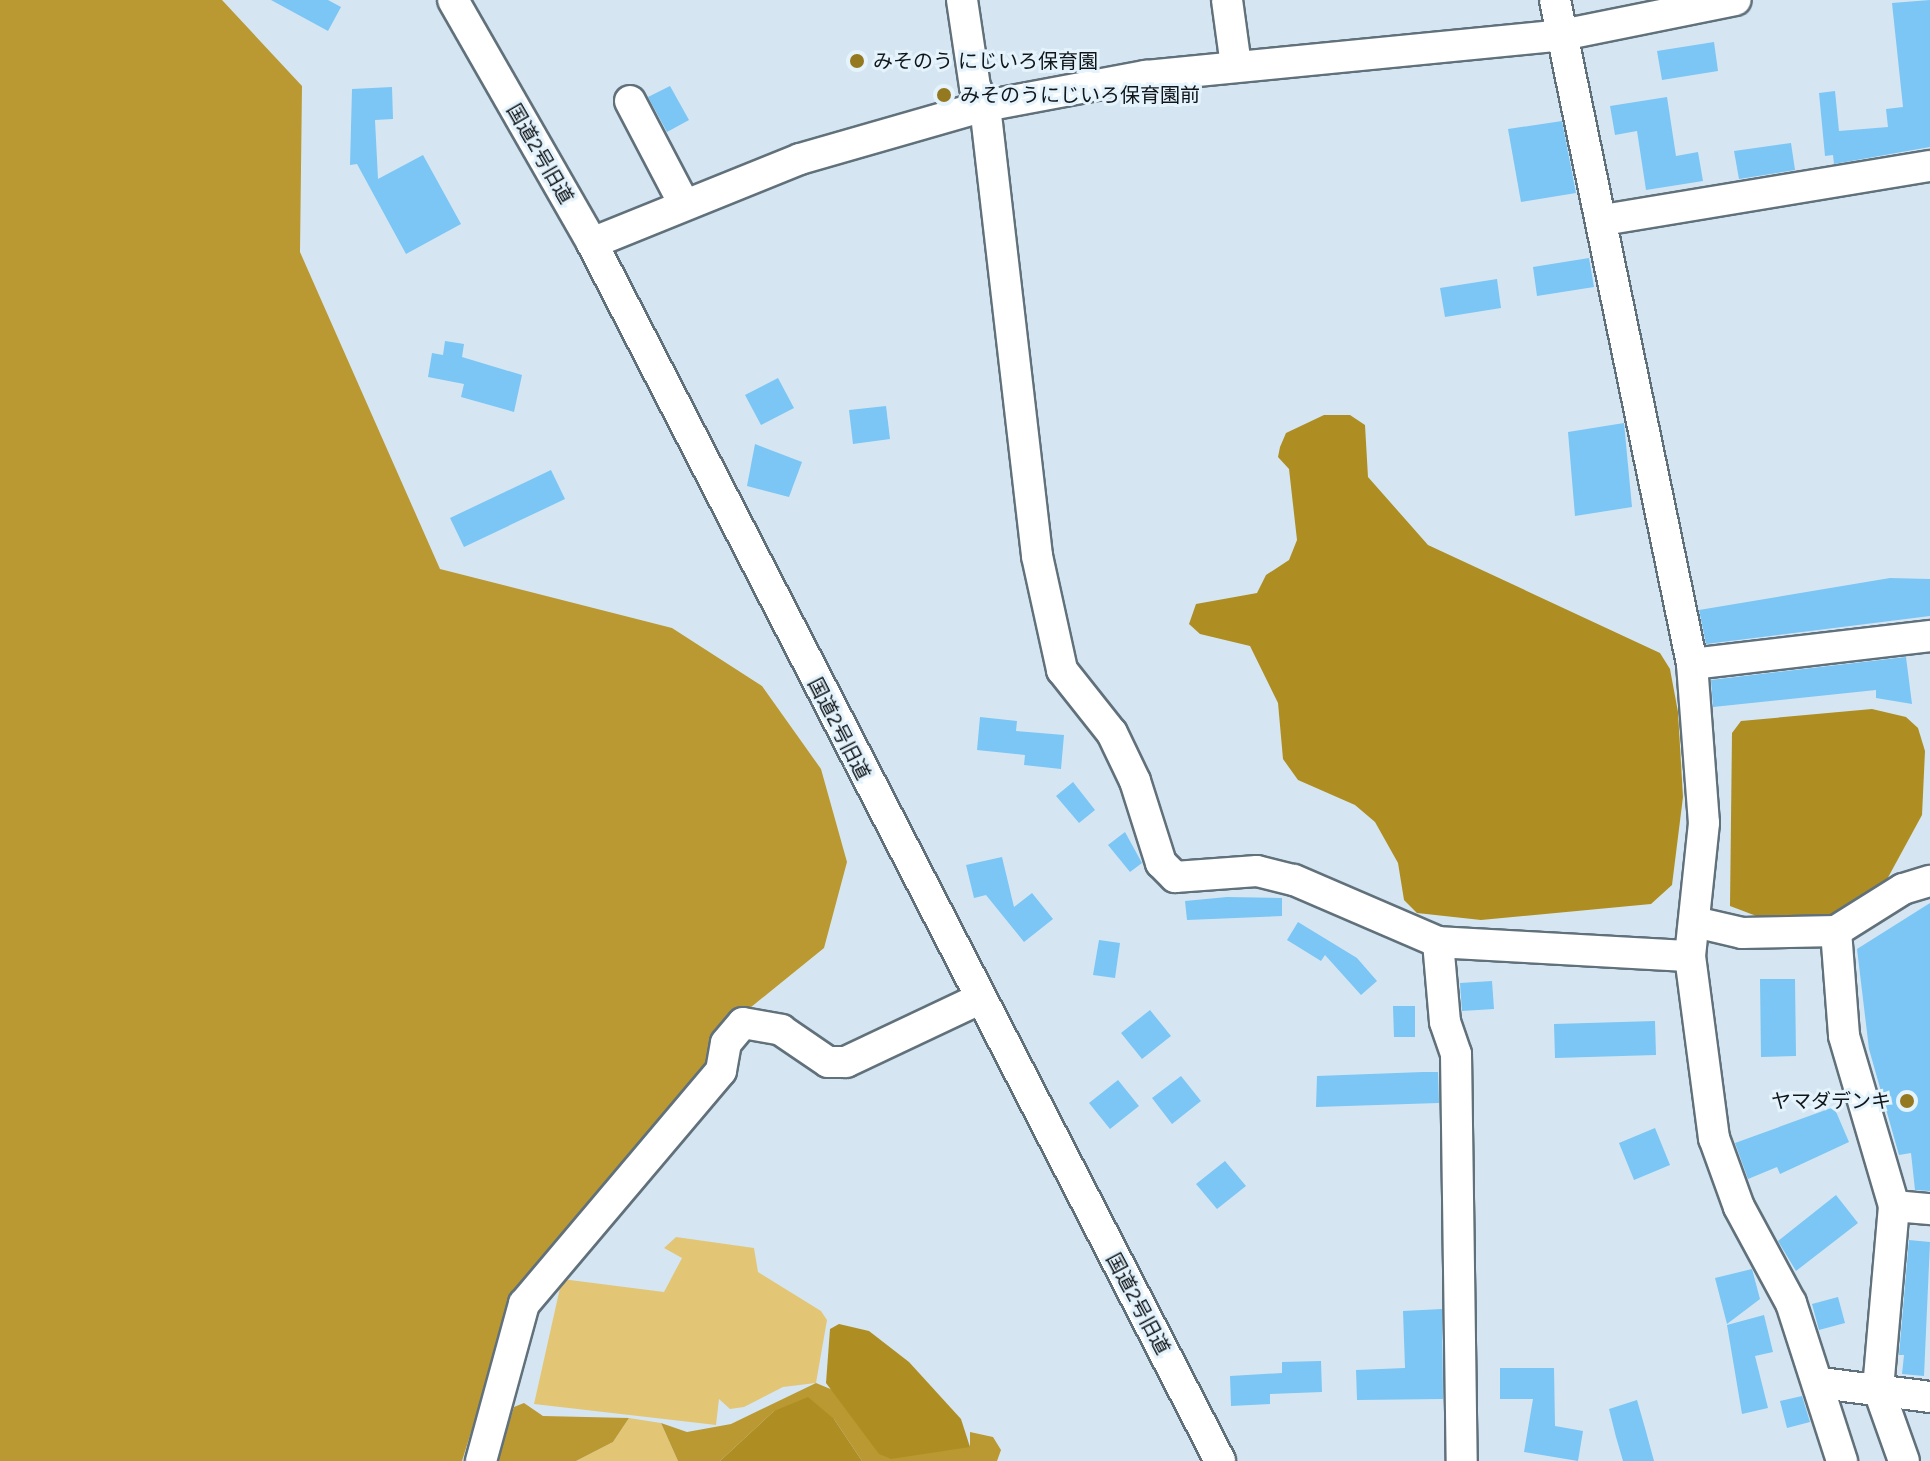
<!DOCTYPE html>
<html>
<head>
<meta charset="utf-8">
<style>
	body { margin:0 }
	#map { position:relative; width:1930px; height:1461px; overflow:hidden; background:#d5e6f2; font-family:Figtree,"Noto Sans JP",sans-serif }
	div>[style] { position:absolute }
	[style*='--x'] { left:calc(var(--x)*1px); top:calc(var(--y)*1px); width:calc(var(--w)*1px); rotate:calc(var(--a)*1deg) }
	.green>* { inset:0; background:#e3c675 }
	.forest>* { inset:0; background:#bb9932 }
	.water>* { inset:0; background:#ae8e22 }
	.building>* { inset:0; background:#7bc6f4 }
	.roads { filter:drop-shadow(2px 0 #61717b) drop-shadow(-2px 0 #61717b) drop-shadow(0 2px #61717b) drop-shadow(0 -2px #61717b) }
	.minor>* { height:30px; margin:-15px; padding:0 15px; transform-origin:15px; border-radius:15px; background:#fff }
	.dots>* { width:22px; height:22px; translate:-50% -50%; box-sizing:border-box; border:4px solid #e5f3fc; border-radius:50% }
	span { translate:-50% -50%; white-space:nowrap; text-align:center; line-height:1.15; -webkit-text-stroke:6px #e5f3fc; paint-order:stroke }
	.poi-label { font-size:20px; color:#0f1519 }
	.left { translate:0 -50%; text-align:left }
	.right { translate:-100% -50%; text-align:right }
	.street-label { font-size:20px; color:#0f1519 }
</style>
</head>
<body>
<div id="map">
	<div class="green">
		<i style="clip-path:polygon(676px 1237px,754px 1248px,758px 1272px,821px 1311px,827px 1320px,816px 1383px,783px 1387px,744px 1407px,730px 1409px,719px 1399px,716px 1425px,534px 1404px,562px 1279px,664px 1292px,682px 1258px,664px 1248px)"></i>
		<i style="clip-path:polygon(629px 1418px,661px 1423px,678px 1461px,576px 1461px,613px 1442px)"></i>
	</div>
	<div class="forest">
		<i style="clip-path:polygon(0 0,222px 0,302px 86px,300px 252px,440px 569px,672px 628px,762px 686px,821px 769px,847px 862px,824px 948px,724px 1029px,696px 1079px,512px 1301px,462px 1461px,0 1461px)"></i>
		<i style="clip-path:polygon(816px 1383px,970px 1447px,970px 1432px,993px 1437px,1001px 1450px,997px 1461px,862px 1461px,834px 1419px,774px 1411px,720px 1461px,678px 1461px,661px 1423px,687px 1432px,731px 1424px)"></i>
		<i style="clip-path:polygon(524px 1403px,543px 1416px,629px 1418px,613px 1442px,576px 1461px,497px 1461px,514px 1407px)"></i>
	</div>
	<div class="water">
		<i style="clip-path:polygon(1324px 415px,1350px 415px,1365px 425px,1368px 477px,1428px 545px,1660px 653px,1670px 669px,1678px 712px,1683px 797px,1672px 885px,1651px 904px,1481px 920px,1417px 913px,1404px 900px,1398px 863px,1375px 822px,1355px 805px,1298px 780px,1283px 759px,1278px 703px,1250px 646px,1200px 634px,1189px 624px,1196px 604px,1257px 593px,1266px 575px,1289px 560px,1297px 540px,1289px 469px,1278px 457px,1280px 447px,1286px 433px)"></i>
		<i style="clip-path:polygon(1872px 709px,1906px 717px,1918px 728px,1925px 751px,1922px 815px,1885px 883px,1849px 911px,1820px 918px,1759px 917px,1730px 906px,1732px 733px,1741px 721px)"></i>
		<i style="clip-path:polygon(839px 1324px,869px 1331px,909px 1362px,961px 1419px,970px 1447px,891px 1459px,879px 1454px,826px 1383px,830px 1329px)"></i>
		<i style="clip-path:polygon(808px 1397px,834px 1419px,862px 1461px,720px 1461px,774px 1411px)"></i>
	</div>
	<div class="building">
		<i style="clip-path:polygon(271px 0,328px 0,341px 7px,328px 31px)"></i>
		<i style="clip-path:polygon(1930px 0,1930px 147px,1834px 164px,1833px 155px,1825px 156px,1819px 93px,1835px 91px,1839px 131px,1888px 127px,1886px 109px,1903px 107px,1892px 3px)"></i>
		<i style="clip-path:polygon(1714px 42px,1718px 71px,1662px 80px,1657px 51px)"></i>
		<i style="clip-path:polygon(670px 86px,689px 120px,667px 132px,648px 97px)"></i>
		<i style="clip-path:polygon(392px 87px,393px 119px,375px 120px,378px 179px,423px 155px,461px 224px,406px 254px,357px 164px,350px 165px,352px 89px)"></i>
		<i style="clip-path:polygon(1667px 97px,1676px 156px,1698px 152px,1703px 181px,1646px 190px,1637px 131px,1615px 135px,1610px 106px)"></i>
		<i style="clip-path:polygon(1562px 121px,1576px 193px,1521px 202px,1508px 129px)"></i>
		<i style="clip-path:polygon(1791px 143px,1795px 170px,1739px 179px,1734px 151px)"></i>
		<i style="clip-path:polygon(1589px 258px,1594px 287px,1537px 296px,1533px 267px)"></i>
		<i style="clip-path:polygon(1497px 279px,1501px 308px,1445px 317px,1440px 288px)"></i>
		<i style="clip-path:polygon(445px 341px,464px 344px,462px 357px,522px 375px,514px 412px,461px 397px,464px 384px,428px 377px,432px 353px,443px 355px)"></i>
		<i style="clip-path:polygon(778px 378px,794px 408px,761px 425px,745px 395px)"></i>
		<i style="clip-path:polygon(886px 406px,890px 439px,853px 444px,849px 410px)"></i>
		<i style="clip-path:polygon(1624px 423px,1632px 507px,1575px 516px,1568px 432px)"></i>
		<i style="clip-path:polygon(755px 444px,802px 462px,789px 497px,747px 486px)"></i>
		<i style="clip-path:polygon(551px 470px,565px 499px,464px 547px,450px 518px)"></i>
		<i style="clip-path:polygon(1890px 578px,1930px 579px,1930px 616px,1706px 644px,1699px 610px)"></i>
		<i style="clip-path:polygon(1906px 657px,1912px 704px,1876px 698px,1876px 690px,1713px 707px,1711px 680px)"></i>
		<i style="clip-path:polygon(980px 717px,1017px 721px,1016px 731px,1064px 735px,1061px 769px,1024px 765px,1025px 755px,977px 750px)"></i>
		<i style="clip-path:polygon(1073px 782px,1095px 810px,1079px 823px,1056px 796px)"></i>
		<i style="clip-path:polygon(1125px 832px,1142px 863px,1130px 872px,1108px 845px)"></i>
		<i style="clip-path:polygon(1002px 857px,1014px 907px,1032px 893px,1053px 919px,1024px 942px,986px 895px,974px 898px,966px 865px)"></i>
		<i style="clip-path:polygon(1227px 897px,1282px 898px,1282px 916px,1187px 920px,1185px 901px)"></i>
		<i style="clip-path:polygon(1930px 903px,1930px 1191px,1915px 1190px,1911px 1153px,1899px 1155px,1869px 1049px,1857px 949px)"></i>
		<i style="clip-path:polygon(1298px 922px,1357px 958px,1377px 981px,1361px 995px,1325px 955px,1321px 961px,1287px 940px)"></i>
		<i style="clip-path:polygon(1099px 940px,1120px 943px,1115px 978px,1093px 975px)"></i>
		<i style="clip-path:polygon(1760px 979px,1795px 979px,1796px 1056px,1761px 1057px)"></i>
		<i style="clip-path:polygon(1492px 981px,1494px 1009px,1462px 1011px,1460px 983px)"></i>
		<i style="clip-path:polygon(1393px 1006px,1415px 1006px,1415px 1037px,1394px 1037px)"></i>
		<i style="clip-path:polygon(1150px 1010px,1171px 1036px,1142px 1059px,1121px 1033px)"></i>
		<i style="clip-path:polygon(1655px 1021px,1656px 1055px,1555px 1058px,1554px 1024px)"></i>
		<i style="clip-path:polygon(1423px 1072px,1438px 1072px,1439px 1103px,1316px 1107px,1317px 1076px)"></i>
		<i style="clip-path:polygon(1181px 1076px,1201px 1101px,1172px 1124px,1152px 1098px)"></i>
		<i style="clip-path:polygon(1118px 1080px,1139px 1106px,1110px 1129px,1089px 1103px)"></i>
		<i style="clip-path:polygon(1834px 1107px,1849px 1142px,1780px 1174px,1777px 1167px,1748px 1179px,1735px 1143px)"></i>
		<i style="clip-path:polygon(1655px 1128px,1670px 1165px,1634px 1180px,1619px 1143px)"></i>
		<i style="clip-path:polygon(1225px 1161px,1246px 1186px,1217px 1209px,1196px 1184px)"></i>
		<i style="clip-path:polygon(1836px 1195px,1858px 1223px,1796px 1271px,1778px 1241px)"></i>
		<i style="clip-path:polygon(1909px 1240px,1930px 1242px,1924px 1376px,1902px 1374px,1904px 1355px,1899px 1355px)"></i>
		<i style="clip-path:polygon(1752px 1269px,1760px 1299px,1727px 1324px,1715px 1278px)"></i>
		<i style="clip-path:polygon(1838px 1297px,1845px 1323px,1819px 1330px,1812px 1304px)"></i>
		<i style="clip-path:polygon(1442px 1309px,1443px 1399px,1357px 1400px,1356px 1370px,1405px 1368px,1403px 1311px)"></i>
		<i style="clip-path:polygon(1764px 1315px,1773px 1352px,1755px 1356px,1768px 1408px,1742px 1414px,1727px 1325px)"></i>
		<i style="clip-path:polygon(1321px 1361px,1322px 1392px,1270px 1394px,1270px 1404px,1231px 1406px,1230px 1376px,1282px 1373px,1282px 1362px)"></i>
		<i style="clip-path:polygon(1500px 1368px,1554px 1368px,1555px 1426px,1583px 1431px,1578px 1461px,1524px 1452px,1533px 1399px,1500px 1399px)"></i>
		<i style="clip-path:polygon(1802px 1396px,1810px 1422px,1787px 1428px,1780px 1401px)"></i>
		<i style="clip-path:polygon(1637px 1400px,1645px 1428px,1654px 1461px,1623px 1461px,1616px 1437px,1609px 1409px)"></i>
	</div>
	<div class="roads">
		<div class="minor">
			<i style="--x:453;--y:0;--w:280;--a:60.2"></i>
			<i style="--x:592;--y:243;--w:1370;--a:62.72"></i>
			<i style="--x:962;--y:0;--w:88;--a:81.5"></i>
			<i style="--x:975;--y:87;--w:21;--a:62"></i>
			<i style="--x:985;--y:106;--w:453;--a:83.4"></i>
			<i style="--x:1037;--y:556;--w:117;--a:77.6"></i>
			<i style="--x:1062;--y:670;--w:80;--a:51.6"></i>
			<i style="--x:1112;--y:733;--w:53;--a:64.4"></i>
			<i style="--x:1135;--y:781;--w:86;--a:72.4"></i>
			<i style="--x:1161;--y:863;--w:20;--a:45"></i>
			<i style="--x:1175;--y:877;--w:82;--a:-4.2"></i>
			<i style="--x:1257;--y:871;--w:38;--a:14"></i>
			<i style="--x:1294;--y:880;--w:157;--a:23.3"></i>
			<i style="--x:1438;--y:942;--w:252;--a:3.2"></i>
			<i style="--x:1227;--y:0;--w:67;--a:82.2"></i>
			<i style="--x:1555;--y:0;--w:678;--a:78.34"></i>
			<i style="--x:1692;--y:664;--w:159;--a:85.7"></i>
			<i style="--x:1704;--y:823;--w:134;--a:96"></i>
			<i style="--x:1690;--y:956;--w:184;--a:82.5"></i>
			<i style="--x:1714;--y:1138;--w:73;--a:70.1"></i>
			<i style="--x:1739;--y:1207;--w:109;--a:61.6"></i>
			<i style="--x:1791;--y:1303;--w:166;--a:72.1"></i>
			<i style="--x:630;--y:101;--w:116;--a:62.3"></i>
			<i style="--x:1603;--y:220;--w:331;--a:-9.4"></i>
			<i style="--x:592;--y:243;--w:224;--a:-22"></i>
			<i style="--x:800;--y:159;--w:192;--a:-16"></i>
			<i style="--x:985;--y:106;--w:164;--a:-10.6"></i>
			<i style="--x:1146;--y:76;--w:418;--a:-5.6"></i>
			<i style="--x:1562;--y:35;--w:177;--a:-11.4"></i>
			<i style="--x:1692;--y:664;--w:240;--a:-6.7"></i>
			<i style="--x:1695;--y:922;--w:48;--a:13.2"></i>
			<i style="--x:1742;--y:933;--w:94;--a:-1.2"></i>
			<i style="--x:1836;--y:931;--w:79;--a:-32.1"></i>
			<i style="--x:1903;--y:889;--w:28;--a:-17"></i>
			<i style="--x:1836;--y:931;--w:105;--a:85.6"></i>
			<i style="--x:1844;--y:1036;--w:177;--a:73.6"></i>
			<i style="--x:1894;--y:1206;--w:36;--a:5"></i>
			<i style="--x:1438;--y:942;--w:80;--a:85"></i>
			<i style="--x:1445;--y:1022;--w:34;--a:71"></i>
			<i style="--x:1456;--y:1054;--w:407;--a:89.2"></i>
			<i style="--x:1894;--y:1206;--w:183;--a:95"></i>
			<i style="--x:1878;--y:1388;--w:77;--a:70.4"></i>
			<i style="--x:1821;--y:1383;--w:110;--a:7.3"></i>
			<i style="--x:481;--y:1461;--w:163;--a:-74.7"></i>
			<i style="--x:524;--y:1304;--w:305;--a:-49.8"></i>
			<i style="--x:721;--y:1071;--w:28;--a:-80"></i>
			<i style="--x:726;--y:1043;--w:26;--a:-50"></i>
			<i style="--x:743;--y:1023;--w:39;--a:10"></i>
			<i style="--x:781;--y:1030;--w:57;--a:34.2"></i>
			<i style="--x:828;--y:1062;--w:18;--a:0"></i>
			<i style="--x:846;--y:1062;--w:145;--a:-25.3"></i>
		</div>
	</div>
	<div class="dots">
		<i style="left:857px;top:61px;background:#957920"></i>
		<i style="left:944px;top:95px;background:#957920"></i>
		<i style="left:1907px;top:1101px;background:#957920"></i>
	</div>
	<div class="poi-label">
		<span class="left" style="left:873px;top:61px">みそのう にじいろ保育園</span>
		<span class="left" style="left:960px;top:95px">みそのうにじいろ保育園前</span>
		<span class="right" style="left:1891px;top:1101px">ヤマダデンキ</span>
	</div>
	<div class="street-label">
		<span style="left:540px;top:154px;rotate:60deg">国道2号旧道</span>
		<span style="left:839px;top:729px;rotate:63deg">国道2号旧道</span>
		<span style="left:1138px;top:1304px;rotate:62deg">国道2号旧道</span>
	</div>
</div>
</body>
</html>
